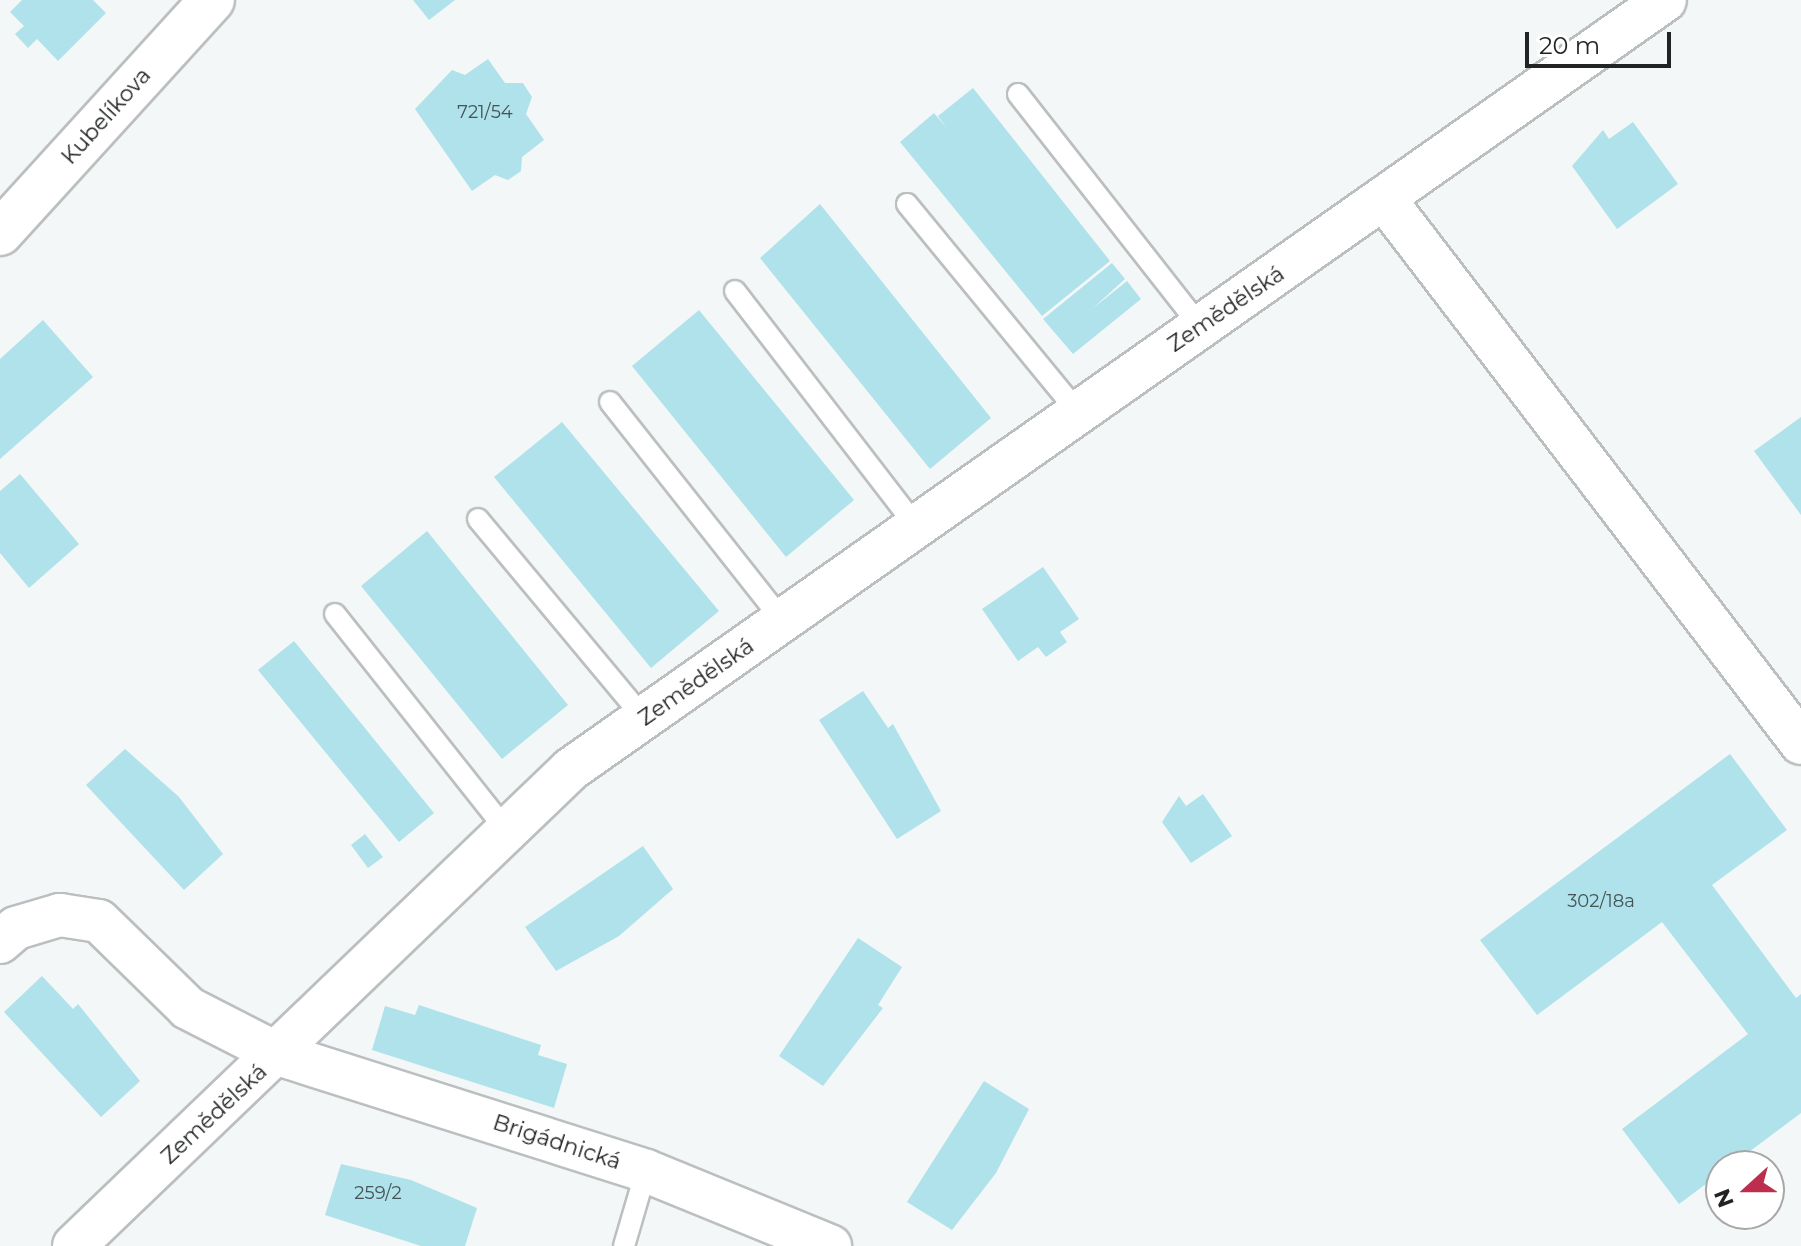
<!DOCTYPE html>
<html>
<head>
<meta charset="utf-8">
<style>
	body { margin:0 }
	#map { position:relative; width:1801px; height:1246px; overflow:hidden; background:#f3f7f7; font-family:Montserrat,sans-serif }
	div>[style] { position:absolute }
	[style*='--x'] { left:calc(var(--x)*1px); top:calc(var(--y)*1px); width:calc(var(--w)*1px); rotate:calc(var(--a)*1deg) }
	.building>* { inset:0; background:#afe2ea }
	.roads { filter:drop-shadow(2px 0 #bcbfc0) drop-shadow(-2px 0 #bcbfc0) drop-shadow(0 2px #bcbfc0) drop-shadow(0 -2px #bcbfc0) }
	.lane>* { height:20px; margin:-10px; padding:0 10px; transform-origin:10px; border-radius:10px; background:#fff }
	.street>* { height:42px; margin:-21px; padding:0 21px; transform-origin:21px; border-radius:21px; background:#fff }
	.secondary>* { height:44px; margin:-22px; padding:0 22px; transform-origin:22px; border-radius:22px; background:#fff }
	span { translate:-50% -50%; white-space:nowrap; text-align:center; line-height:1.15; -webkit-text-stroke:7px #fff; paint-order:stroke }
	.number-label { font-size:18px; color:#455456 }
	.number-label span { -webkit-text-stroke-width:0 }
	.street-label { font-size:22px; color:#222424 }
	.north { position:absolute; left:1705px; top:1150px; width:80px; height:80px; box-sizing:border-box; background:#fff; border:2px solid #a7a7a7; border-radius:50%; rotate:249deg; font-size:22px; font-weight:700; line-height:32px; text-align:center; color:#222424 }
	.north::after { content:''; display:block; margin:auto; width:28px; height:36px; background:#bd2d4e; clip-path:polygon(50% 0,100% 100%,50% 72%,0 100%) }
	.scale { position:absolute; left:1525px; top:32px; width:146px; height:36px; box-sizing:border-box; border:4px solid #222424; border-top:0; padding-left:10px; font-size:24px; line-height:28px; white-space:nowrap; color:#222424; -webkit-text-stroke:6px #fff; paint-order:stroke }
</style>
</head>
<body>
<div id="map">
	<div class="building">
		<i style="clip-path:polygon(22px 0,93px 0,106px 13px,58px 61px,37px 39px,28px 48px,15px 34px,24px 26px,10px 12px)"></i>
		<i style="clip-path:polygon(413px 0,455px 0,429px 20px)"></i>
		<i style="clip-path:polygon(488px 59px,505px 83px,523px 83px,532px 97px,526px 114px,544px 140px,522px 157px,521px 171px,508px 180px,495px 175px,472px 191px,415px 109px,452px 70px,465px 75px)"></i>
		<i style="clip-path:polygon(973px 88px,1110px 261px,1042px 316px,900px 142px,934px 113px,947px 128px,938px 116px)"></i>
		<i style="clip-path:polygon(1633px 122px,1678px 184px,1617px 229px,1572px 166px,1603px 130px,1609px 139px)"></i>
		<i style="clip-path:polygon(820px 204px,991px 418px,930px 469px,760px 258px)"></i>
		<i style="clip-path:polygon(1112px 263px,1125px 279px,1092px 309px,1127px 281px,1141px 299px,1073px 354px,1043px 319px)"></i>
		<i style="clip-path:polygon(699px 310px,854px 500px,786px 557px,632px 366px)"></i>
		<i style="clip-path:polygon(43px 320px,93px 377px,0 459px,0 359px)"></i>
		<i style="clip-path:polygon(1801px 417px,1801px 515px,1754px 451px)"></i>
		<i style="clip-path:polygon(562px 422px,719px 611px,651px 668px,494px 477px)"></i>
		<i style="clip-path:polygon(20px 474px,79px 544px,29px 588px,0 553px,0 491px)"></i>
		<i style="clip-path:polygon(427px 531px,568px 705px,502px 759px,361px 586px)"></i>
		<i style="clip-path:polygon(1043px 567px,1079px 619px,1060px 632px,1067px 642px,1046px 657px,1038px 647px,1018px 661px,982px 609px)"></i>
		<i style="clip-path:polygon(294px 641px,434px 813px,399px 842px,258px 670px)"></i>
		<i style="clip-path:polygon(863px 691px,888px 728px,893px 724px,941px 811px,897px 839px,819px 720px)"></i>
		<i style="clip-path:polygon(125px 749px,179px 797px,223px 854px,184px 890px,86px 785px)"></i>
		<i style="clip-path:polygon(1730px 754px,1787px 830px,1712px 885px,1796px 998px,1801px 994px,1801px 1113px,1679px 1204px,1622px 1129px,1748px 1034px,1662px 922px,1537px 1015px,1480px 940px)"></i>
		<i style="clip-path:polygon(1203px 794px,1232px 836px,1191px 863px,1162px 822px,1179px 796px,1186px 806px)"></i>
		<i style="clip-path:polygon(365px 834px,383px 857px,368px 868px,351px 845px)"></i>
		<i style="clip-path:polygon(643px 846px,673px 889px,619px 936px,556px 971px,525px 927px)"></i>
		<i style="clip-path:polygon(858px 938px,902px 967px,878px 1005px,883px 1008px,823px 1086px,779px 1056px)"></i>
		<i style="clip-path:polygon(42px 976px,73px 1009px,78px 1004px,140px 1081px,101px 1117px,4px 1012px)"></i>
		<i style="clip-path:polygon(419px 1005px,541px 1045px,538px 1055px,567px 1064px,554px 1108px,372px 1050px,385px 1006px,415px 1015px)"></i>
		<i style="clip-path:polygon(984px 1081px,1029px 1109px,996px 1173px,952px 1230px,907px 1202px)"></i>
		<i style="clip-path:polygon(341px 1164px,411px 1180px,477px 1208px,465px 1246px,421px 1246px,325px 1215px)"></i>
	</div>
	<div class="roads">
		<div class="lane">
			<i style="--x:1018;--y:94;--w:296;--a:51.9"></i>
			<i style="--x:907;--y:204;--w:268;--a:50.6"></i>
			<i style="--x:735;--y:291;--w:298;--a:52.4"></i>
			<i style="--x:610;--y:402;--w:279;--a:51.7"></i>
			<i style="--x:478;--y:519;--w:259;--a:50.2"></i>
			<i style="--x:335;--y:614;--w:277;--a:51.6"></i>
			<i style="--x:624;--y:1246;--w:78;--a:-73.7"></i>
		</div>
		<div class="street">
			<i style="--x:1385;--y:200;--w:684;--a:52.54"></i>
			<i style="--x:0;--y:942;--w:21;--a:-41"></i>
			<i style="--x:16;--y:928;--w:46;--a:-16.5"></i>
			<i style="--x:60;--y:915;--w:39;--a:9"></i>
			<i style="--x:99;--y:921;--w:124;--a:44.3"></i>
			<i style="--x:188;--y:1008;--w:101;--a:27.1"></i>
			<i style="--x:278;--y:1054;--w:386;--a:17.6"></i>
			<i style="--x:646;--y:1171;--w:199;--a:22.2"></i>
			<i style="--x:74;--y:1246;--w:689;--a:-43.82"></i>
			<i style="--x:571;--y:769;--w:1337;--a:-35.1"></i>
		</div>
		<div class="secondary">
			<i style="--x:0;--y:233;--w:315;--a:-47.7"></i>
		</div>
	</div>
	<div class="number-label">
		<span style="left:485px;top:112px">721/54</span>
		<span style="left:1601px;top:901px">302/18a</span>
		<span style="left:378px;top:1193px">259/2</span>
	</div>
	<div class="street-label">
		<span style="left:106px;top:116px;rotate:-48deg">Kubelíkova</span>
		<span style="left:1226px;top:309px;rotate:-34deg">Zemědělská</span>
		<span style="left:696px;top:682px;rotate:-35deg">Zemědělská</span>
		<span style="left:214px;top:1114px;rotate:-43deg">Zemědělská</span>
		<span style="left:557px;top:1142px;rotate:18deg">Brigádnická</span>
	</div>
	<div class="north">N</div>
	<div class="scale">20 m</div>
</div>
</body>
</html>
